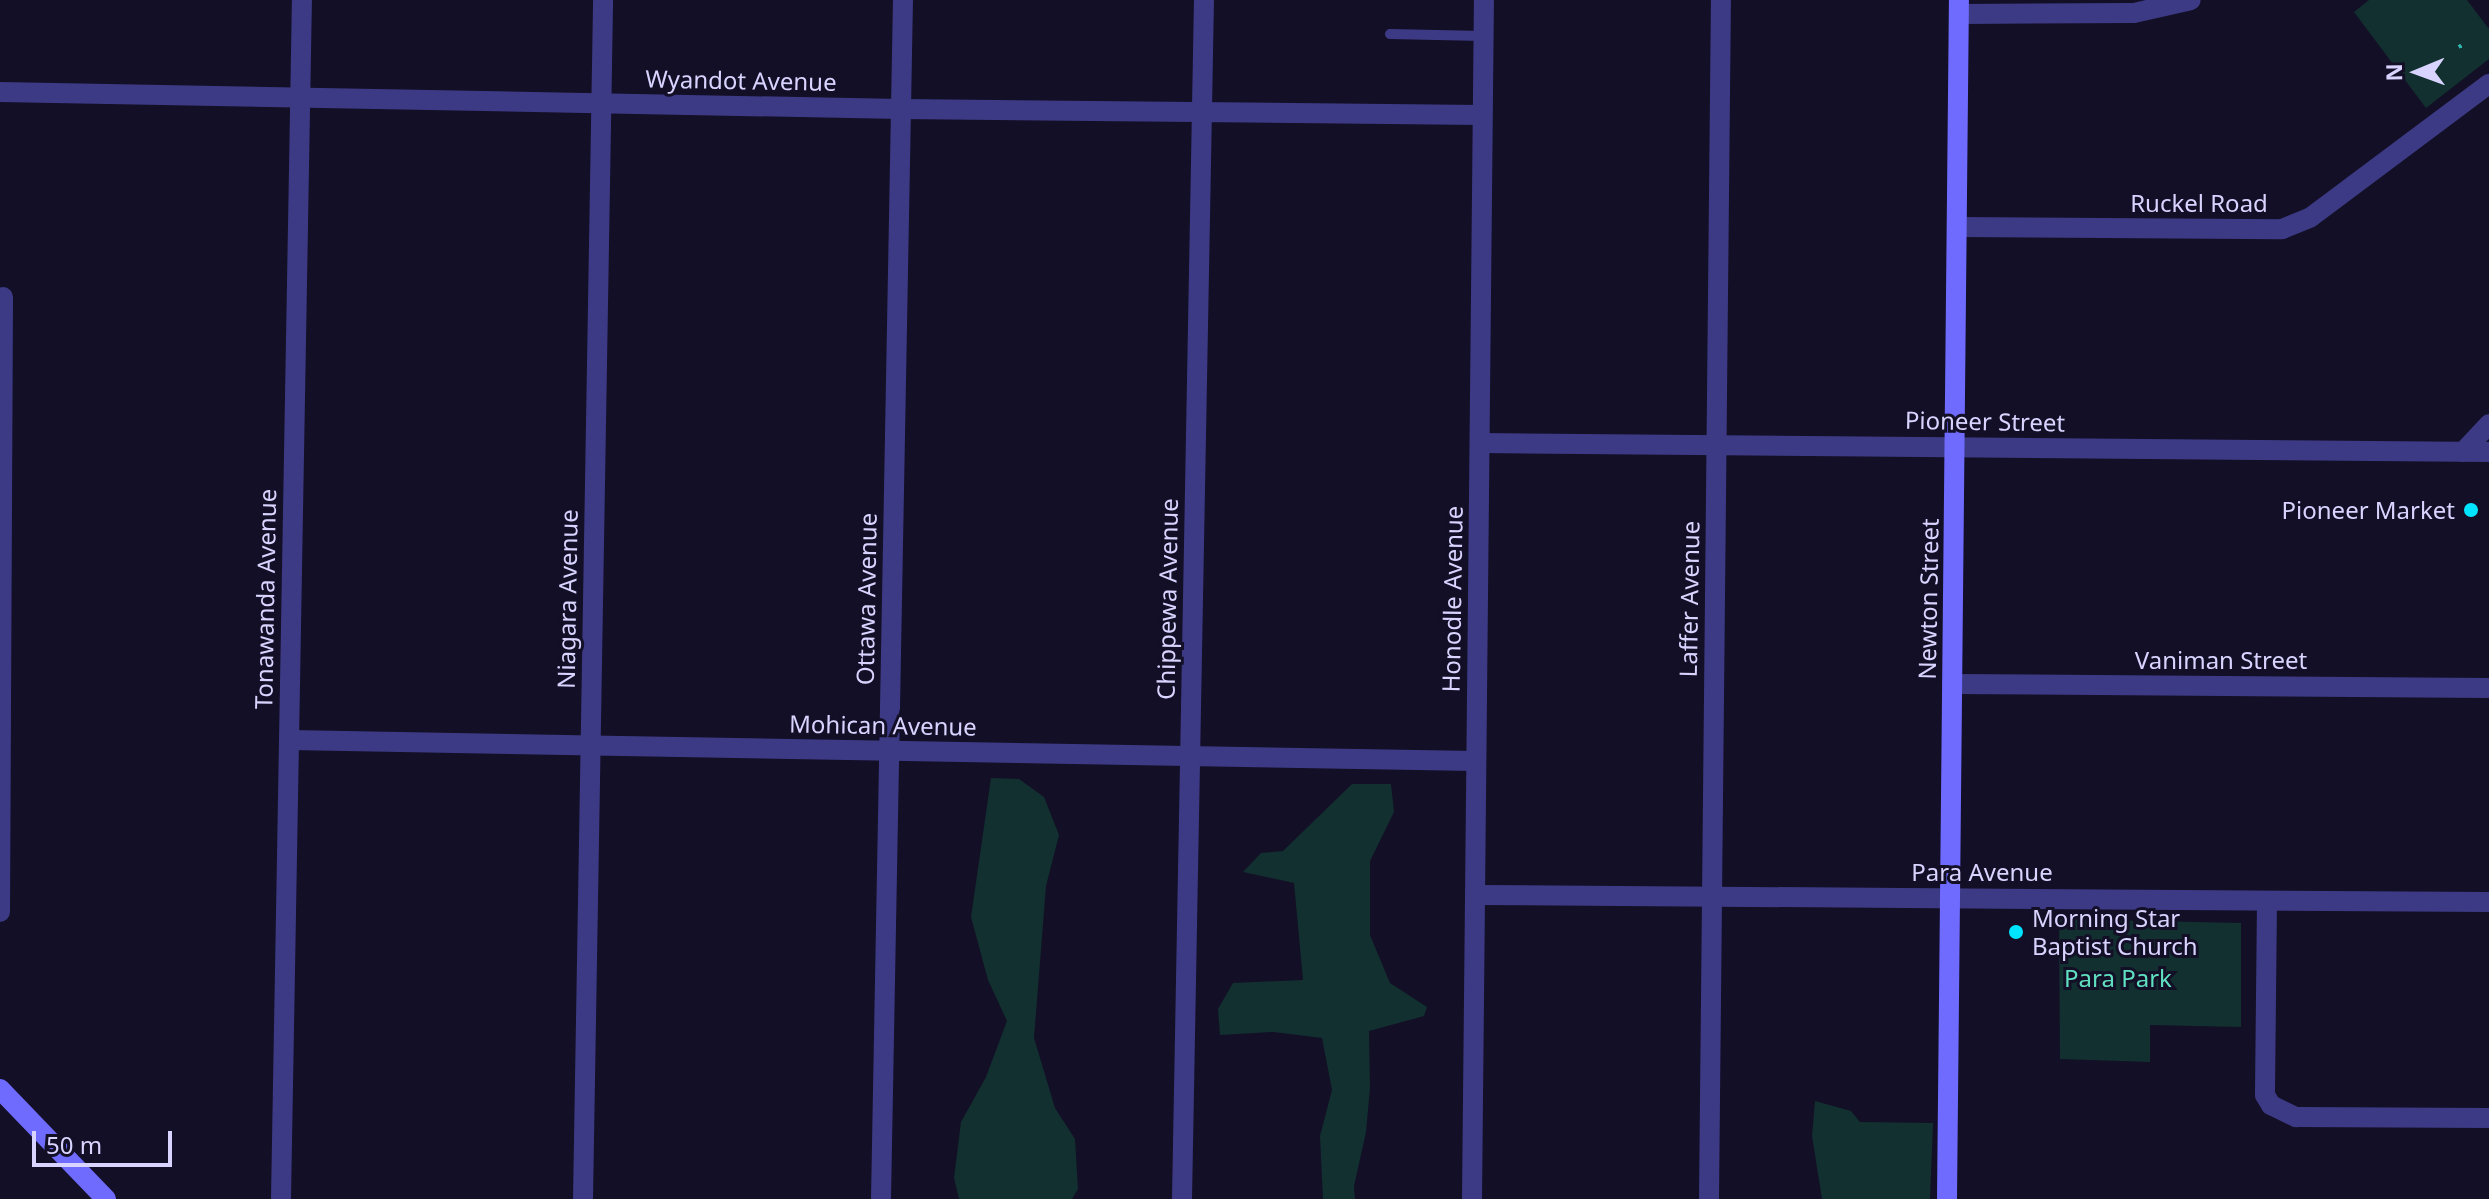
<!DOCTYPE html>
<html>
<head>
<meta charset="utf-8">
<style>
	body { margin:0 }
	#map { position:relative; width:2489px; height:1199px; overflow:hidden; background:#130f26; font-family:"Noto Sans",sans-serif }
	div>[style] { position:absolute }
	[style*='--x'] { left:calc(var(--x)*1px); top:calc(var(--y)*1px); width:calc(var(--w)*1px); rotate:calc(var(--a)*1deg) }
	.green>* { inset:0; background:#12302f }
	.path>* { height:3px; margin-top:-1.5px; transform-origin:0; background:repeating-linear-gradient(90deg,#2fb8b0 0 4px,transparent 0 10px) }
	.lane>* { height:10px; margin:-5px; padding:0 5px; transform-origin:5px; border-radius:5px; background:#3d3a85 }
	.street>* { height:20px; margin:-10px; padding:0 10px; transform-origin:10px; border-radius:10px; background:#3d3a85 }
	.secondary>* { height:20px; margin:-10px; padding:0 10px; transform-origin:10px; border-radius:10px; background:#6f6bff }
	.dots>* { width:22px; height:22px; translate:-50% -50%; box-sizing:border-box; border:4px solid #130f26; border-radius:50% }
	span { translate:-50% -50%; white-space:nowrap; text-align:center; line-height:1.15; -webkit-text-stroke:6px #130f26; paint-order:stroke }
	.street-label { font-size:24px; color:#d9d4ff }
	.poi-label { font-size:24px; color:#d9d4ff }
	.right { translate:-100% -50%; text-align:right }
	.left { translate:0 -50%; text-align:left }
	.park-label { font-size:24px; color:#5fe0c0 }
	.north { position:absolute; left:2377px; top:32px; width:80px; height:80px; -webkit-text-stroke:6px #130f26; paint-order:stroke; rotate:269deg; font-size:22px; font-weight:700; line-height:32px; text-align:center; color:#d9d4ff }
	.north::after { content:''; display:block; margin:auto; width:28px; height:36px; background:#d9d4ff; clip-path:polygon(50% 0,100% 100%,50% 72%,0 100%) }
	.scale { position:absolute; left:32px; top:1131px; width:140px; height:36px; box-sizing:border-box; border:4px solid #d9d4ff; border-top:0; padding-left:10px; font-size:24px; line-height:28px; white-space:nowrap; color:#d9d4ff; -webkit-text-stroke:6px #130f26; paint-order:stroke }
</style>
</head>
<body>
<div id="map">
	<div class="green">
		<i style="clip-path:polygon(2369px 0,2467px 0,2489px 29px,2489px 59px,2426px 108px,2354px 12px)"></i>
		<i style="clip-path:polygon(991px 778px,1019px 779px,1044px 797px,1059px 835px,1046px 886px,1034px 1038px,1055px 1108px,1075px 1139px,1078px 1189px,1072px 1199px,959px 1199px,954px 1178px,961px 1122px,986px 1077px,1007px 1021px,988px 980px,971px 917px)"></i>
		<i style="clip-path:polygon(1352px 784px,1391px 784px,1394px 812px,1370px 861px,1370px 935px,1390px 983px,1427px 1007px,1424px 1016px,1369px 1031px,1370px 1088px,1366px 1132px,1354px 1186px,1355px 1199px,1323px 1199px,1320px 1136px,1332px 1090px,1322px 1038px,1274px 1032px,1220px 1035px,1218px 1009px,1233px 983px,1303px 980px,1294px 883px,1243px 872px,1261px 853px,1283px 851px)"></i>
		<i style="clip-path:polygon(2059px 919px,2241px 923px,2241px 1027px,2150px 1025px,2150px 1062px,2060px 1059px)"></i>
		<i style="clip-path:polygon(1815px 1101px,1851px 1111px,1860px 1122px,1933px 1123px,1930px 1199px,1822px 1199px,1812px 1136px)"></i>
	</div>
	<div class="path">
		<i style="--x:2459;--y:44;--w:6;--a:59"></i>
		<i style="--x:2427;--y:67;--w:5;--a:53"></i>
	</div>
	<div class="lane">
		<i style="--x:1390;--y:34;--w:93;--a:1.2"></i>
	</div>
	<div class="street">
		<i style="--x:1959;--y:14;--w:175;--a:-0.3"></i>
		<i style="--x:2134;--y:13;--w:58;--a:-12.8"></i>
		<i style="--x:0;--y:92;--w:901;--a:1.08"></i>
		<i style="--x:901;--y:109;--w:580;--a:0.59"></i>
		<i style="--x:1957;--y:227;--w:325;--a:0.4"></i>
		<i style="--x:2282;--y:229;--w:31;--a:-22"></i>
		<i style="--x:2311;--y:217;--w:222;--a:-36.8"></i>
		<i style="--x:1481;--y:443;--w:1008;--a:0.51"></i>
		<i style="--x:2463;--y:452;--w:38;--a:-47"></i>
		<i style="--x:1952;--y:684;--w:537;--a:0.43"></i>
		<i style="--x:290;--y:740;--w:1185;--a:1.02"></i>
		<i style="--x:1475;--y:895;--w:1014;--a:0.4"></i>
		<i style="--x:2267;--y:901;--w:194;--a:90.6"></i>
		<i style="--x:2265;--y:1095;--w:12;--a:59"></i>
		<i style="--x:2271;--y:1105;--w:28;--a:26"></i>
		<i style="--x:2296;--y:1117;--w:193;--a:0.3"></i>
		<i style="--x:0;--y:912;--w:615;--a:-89.72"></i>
		<i style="--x:281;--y:1199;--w:1199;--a:-89"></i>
		<i style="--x:583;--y:1199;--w:1199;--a:-89.04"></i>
		<i style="--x:881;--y:1199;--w:1199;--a:-88.95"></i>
		<i style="--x:1182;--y:1199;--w:1199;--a:-88.95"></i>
		<i style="--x:1472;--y:1199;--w:1199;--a:-89.43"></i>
		<i style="--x:1709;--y:1199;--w:1199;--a:-89.43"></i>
	</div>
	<div class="secondary">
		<i style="--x:0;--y:1089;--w:153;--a:46.1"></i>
		<i style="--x:1947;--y:1199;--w:1199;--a:-89.43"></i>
	</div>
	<div class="dots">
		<i style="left:2471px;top:510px;background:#00e5ff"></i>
		<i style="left:2016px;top:932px;background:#00e5ff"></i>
	</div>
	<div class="street-label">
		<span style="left:741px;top:80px;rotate:1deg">Wyandot Avenue</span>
		<span style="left:2199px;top:203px">Ruckel Road</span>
		<span style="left:1985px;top:421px;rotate:1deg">Pioneer Street</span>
		<span style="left:265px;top:599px;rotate:-89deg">Tonawanda Avenue</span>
		<span style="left:567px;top:599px;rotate:-89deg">Niagara Avenue</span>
		<span style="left:866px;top:599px;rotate:-89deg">Ottawa Avenue</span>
		<span style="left:1167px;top:599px;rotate:-89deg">Chippewa Avenue</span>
		<span style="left:1452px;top:599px;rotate:-89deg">Honodle Avenue</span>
		<span style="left:1689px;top:599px;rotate:-89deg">Laffer Avenue</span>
		<span style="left:1928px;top:599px;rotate:-89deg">Newton Street</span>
		<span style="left:2221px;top:660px">Vaniman Street</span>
		<span style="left:883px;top:725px;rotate:1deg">Mohican Avenue</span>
		<span style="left:1982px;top:872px">Para Avenue</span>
	</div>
	<div class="poi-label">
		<span class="right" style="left:2455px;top:510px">Pioneer Market</span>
		<span class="left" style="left:2032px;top:932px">Morning Star<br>Baptist Church</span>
	</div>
	<div class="park-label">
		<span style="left:2118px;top:978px">Para Park</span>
	</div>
	<div class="north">N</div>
	<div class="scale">50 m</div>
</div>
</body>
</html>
